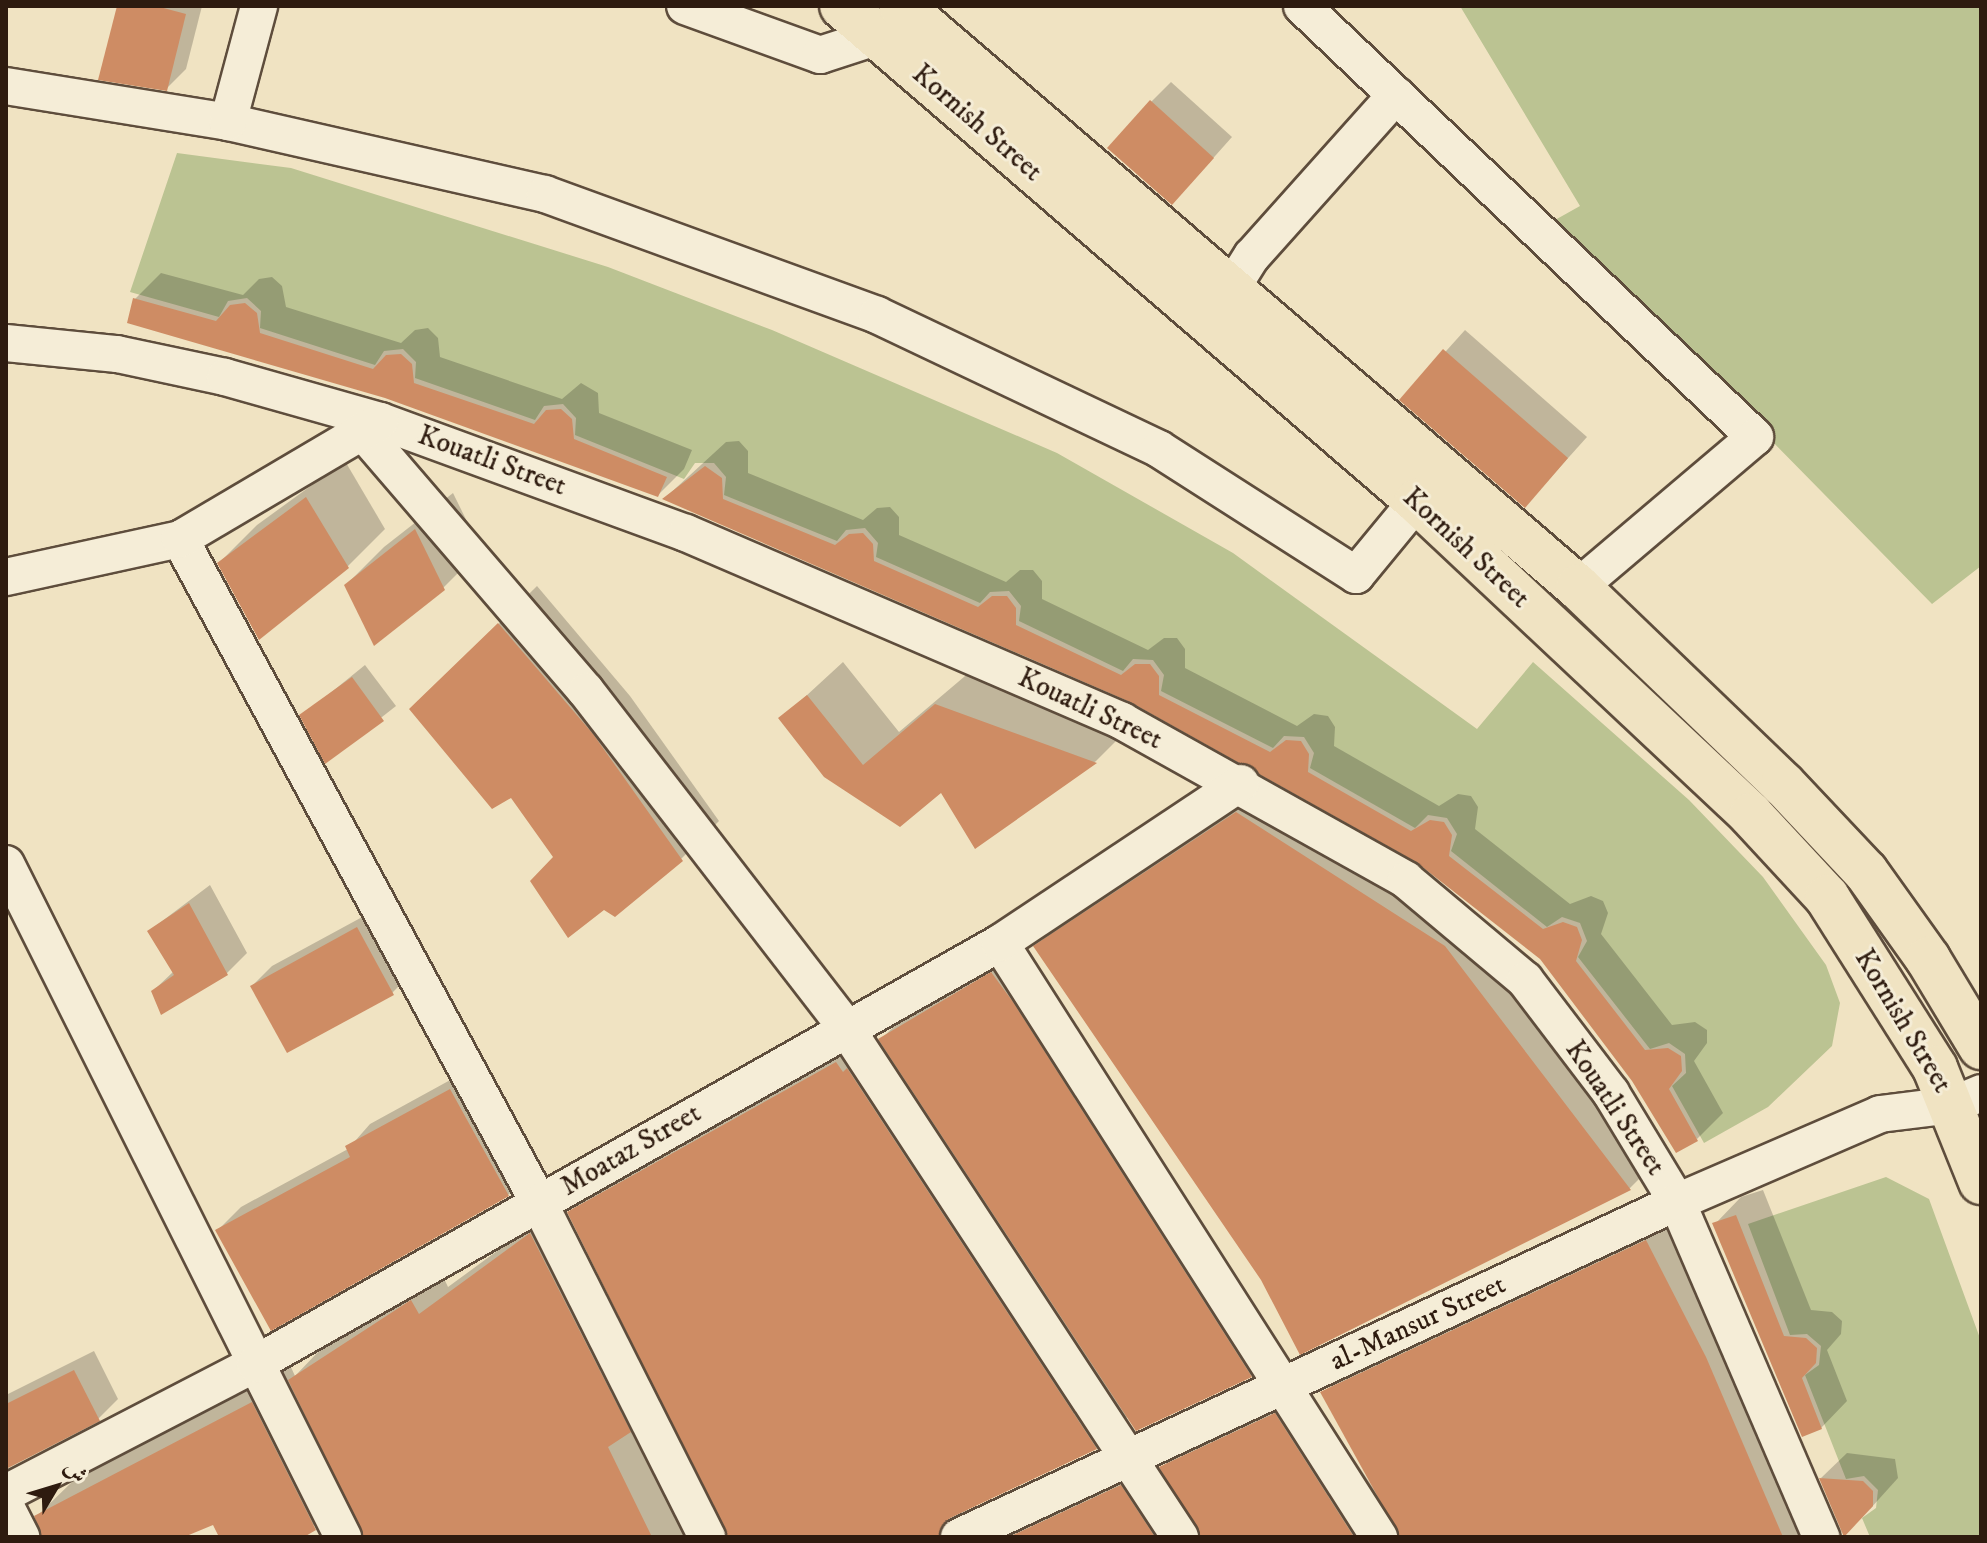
<!DOCTYPE html>
<html>
<head>
<meta charset="utf-8">
<style>
	body { margin:0 }
	#map { position:relative; width:1987px; height:1543px; overflow:hidden; background:#f0e3c2; font-family:"IM FELL DW Pica",Amiri,serif }
	div>[style] { position:absolute }
	[style*='--x'] { left:calc(var(--x)*1px); top:calc(var(--y)*1px); width:calc(var(--w)*1px); rotate:calc(var(--a)*1deg) }
	.green>* { inset:0; background:#bbc392 }
	.shadow>* { inset:0; background:#0003 }
	.building>* { inset:0; background:#ce8c64 }
	.roads { filter:drop-shadow(2px 0 #5e4d3c) drop-shadow(-2px 0 #5e4d3c) drop-shadow(0 2px #5e4d3c) drop-shadow(0 -2px #5e4d3c) }
	.minor>* { height:36px; margin:-18px; padding:0 18px; transform-origin:18px; border-radius:18px; background:#f5edd7 }
	.major>* { height:44px; margin:-22px; padding:0 22px; transform-origin:22px; border-radius:22px; background:#f0e3c2 }
	span { translate:-50% -50%; white-space:nowrap; text-align:center; line-height:1.15; -webkit-text-stroke:6px #f5edd7; paint-order:stroke }
	.street-label { font-size:28px; color:#2e1b0f }
	.frame { position:absolute; inset:0; border:8px solid #2e1b0f; pointer-events:none }
	.north { position:absolute; left:16px; top:1447px; width:80px; height:80px; -webkit-text-stroke:6px #f5edd7; paint-order:stroke; rotate:52deg; font-size:22px; font-weight:700; line-height:32px; text-align:center; color:#2e1b0f }
	.north::after { content:''; display:block; margin:auto; width:28px; height:36px; background:#2e1b0f; clip-path:polygon(50% 0,100% 100%,50% 72%,0 100%) }
</style>
</head>
<body>
<div id="map">
	<div class="green">
		<i style="clip-path:polygon(1460px 6px,1981px 6px,1981px 566px,1932px 604px,1555px 220px,1580px 206px)"></i>
		<i style="clip-path:polygon(177px 153px,291px 168px,608px 267px,772px 330px,1057px 453px,1233px 553px,1477px 729px,1533px 662px,1689px 800px,1763px 877px,1826px 965px,1840px 1003px,1832px 1046px,1768px 1107px,1704px 1143px,1672px 1086px,1686px 1073px,1685px 1054px,1669px 1043px,1650px 1049px,1578px 957px,1587px 941px,1580px 923px,1562px 917px,1547px 927px,1451px 851px,1457px 834px,1447px 818px,1428px 815px,1415px 828px,1310px 768px,1314px 753px,1304px 737px,1284px 736px,1273px 748px,1161px 691px,1164px 675px,1153px 660px,1133px 659px,1123px 671px,1019px 621px,1021px 606px,1009px 591px,990px 592px,980px 603px,876px 557px,878px 543px,865px 528px,846px 530px,837px 541px,724px 495px,726px 477px,714px 463px,695px 463px,684px 479px,575px 435px,576px 418px,563px 404px,544px 406px,535px 420px,415px 378px,416px 362px,403px 349px,384px 351px,375px 365px,260px 328px,261px 311px,247px 298px,228px 301px,219px 317px,130px 292px)"></i>
		<i style="clip-path:polygon(1886px 1177px,1929px 1199px,1981px 1341px,1981px 1537px,1870px 1537px,1862px 1518px,1876px 1508px,1878px 1490px,1864px 1476px,1846px 1479px,1805px 1375px,1819px 1365px,1821px 1346px,1807px 1334px,1790px 1335px,1748px 1224px)"></i>
	</div>
	<div class="shadow">
		<i style="clip-path:polygon(120px 6px,202px 6px,186px 69px,166px 89px)"></i>
		<i style="clip-path:polygon(1171px 82px,1232px 137px,1191px 183px,1151px 102px)"></i>
		<i style="clip-path:polygon(161px 273px,243px 295px,259px 279px,272px 277px,282px 286px,286px 307px,401px 343px,415px 330px,428px 328px,438px 338px,440px 357px,562px 399px,581px 383px,598px 393px,599px 413px,692px 450px,684px 469px,658px 495px,135px 299px)"></i>
		<i style="clip-path:polygon(1465px 330px,1587px 437px,1525px 506px,1402px 400px)"></i>
		<i style="clip-path:polygon(739px 441px,748px 451px,748px 473px,863px 520px,877px 508px,890px 507px,899px 517px,899px 535px,1006px 582px,1020px 570px,1033px 570px,1042px 581px,1042px 599px,1148px 650px,1164px 638px,1177px 638px,1185px 649px,1185px 668px,1297px 726px,1314px 714px,1328px 716px,1335px 727px,1334px 746px,1439px 806px,1458px 794px,1471px 796px,1478px 807px,1475px 829px,1570px 904px,1591px 896px,1603px 901px,1608px 913px,1601px 934px,1672px 1025px,1695px 1022px,1707px 1030px,1707px 1043px,1694px 1061px,1723px 1113px,1697px 1139px,1633px 1080px,1541px 958px,1421px 862px,1133px 701px,665px 498px,726px 442px)"></i>
		<i style="clip-path:polygon(345px 461px,385px 529px,347px 567px,219px 563px,257px 525px)"></i>
		<i style="clip-path:polygon(453px 493px,481px 550px,443px 588px,346px 585px,384px 547px)"></i>
		<i style="clip-path:polygon(537px 586px,630px 696px,719px 821px,681px 859px,555px 857px,450px 672px)"></i>
		<i style="clip-path:polygon(843px 662px,899px 732px,971px 671px,1129px 728px,1096px 761px,976px 846px,942px 790px,899px 825px,781px 719px)"></i>
		<i style="clip-path:polygon(365px 665px,396px 706px,326px 761px,302px 716px)"></i>
		<i style="clip-path:polygon(1263px 787px,1470px 921px,1655px 1163px,1630px 1188px,1301px 1352px,1263px 1279px,1036px 946px,1062px 921px)"></i>
		<i style="clip-path:polygon(210px 885px,247px 953px,227px 973px,162px 1012px,153px 991px,174px 971px,149px 931px)"></i>
		<i style="clip-path:polygon(377px 909px,412px 973px,392px 993px,252px 986px,272px 966px)"></i>
		<i style="clip-path:polygon(1017px 948px,1276px 1350px,1251px 1375px,1128px 1416px,1096px 1448px,967px 1508px,975px 1525px,1150px 1457px,1159px 1470px,1191px 1438px,1305px 1385px,1399px 1527px,1323px 1393px,1352px 1364px,1675px 1212px,1811px 1537px,369px 1537px,348px 1495px,300px 1537px,221px 1537px,214px 1522px,179px 1537px,44px 1537px,36px 1517px,75px 1479px,290px 1365px,295px 1376px,319px 1351px,441px 1272px,448px 1287px,560px 1205px,692px 1530px,718px 1518px,726px 1523px,569px 1212px,598px 1183px,866px 1034px,873px 1044px,878px 1042px,907px 1014px)"></i>
		<i style="clip-path:polygon(474px 1067px,531px 1172px,508px 1195px,218px 1230px,241px 1207px,348px 1149px,370px 1124px)"></i>
		<i style="clip-path:polygon(1763px 1190px,1811px 1310px,1832px 1312px,1842px 1321px,1841px 1334px,1827px 1350px,1847px 1401px,1821px 1428px,1715px 1224px,1741px 1197px)"></i>
		<i style="clip-path:polygon(94px 1351px,118px 1399px,98px 1419px,6px 1467px,6px 1395px)"></i>
		<i style="clip-path:polygon(1847px 1453px,1895px 1459px,1898px 1478px,1870px 1509px,1821px 1478px)"></i>
	</div>
	<div class="building">
		<i style="clip-path:polygon(117px 6px,156px 6px,186px 14px,167px 91px,98px 80px)"></i>
		<i style="clip-path:polygon(1150px 100px,1214px 158px,1172px 205px,1107px 148px)"></i>
		<i style="clip-path:polygon(133px 298px,216px 321px,230px 305px,245px 303px,257px 313px,260px 333px,373px 369px,386px 355px,401px 354px,412px 364px,414px 383px,534px 424px,546px 410px,561px 409px,572px 419px,574px 439px,667px 477px,658px 497px,385px 398px,127px 323px)"></i>
		<i style="clip-path:polygon(1443px 349px,1568px 458px,1525px 508px,1399px 400px)"></i>
		<i style="clip-path:polygon(705px 466px,722px 478px,723px 499px,835px 545px,849px 534px,863px 533px,873px 544px,874px 561px,978px 607px,992px 596px,1007px 596px,1016px 608px,1016px 625px,1121px 675px,1135px 664px,1150px 664px,1159px 676px,1159px 695px,1270px 752px,1286px 740px,1301px 741px,1309px 754px,1308px 772px,1411px 831px,1430px 820px,1444px 822px,1452px 835px,1449px 856px,1543px 929px,1563px 922px,1577px 927px,1582px 940px,1576px 961px,1645px 1050px,1668px 1048px,1681px 1056px,1682px 1071px,1669px 1089px,1698px 1141px,1676px 1153px,1632px 1081px,1540px 959px,1416px 862px,1130px 702px,662px 499px)"></i>
		<i style="clip-path:polygon(306px 497px,349px 568px,259px 640px,217px 563px)"></i>
		<i style="clip-path:polygon(415px 529px,445px 590px,374px 646px,344px 585px)"></i>
		<i style="clip-path:polygon(498px 623px,593px 734px,683px 861px,615px 917px,604px 910px,568px 938px,530px 881px,553px 857px,511px 798px,492px 809px,409px 709px)"></i>
		<i style="clip-path:polygon(352px 677px,384px 721px,325px 764px,299px 715px)"></i>
		<i style="clip-path:polygon(807px 695px,863px 765px,935px 704px,1097px 763px,975px 849px,941px 793px,900px 827px,824px 777px,778px 718px)"></i>
		<i style="clip-path:polygon(1236px 812px,1445px 946px,1631px 1190px,1300px 1355px,1261px 1280px,1033px 946px)"></i>
		<i style="clip-path:polygon(189px 903px,228px 975px,161px 1015px,151px 991px,174px 975px,147px 931px)"></i>
		<i style="clip-path:polygon(357px 927px,394px 995px,287px 1053px,250px 986px)"></i>
		<i style="clip-path:polygon(991px 972px,1013px 1002px,1252px 1377px,1136px 1431px,878px 1039px)"></i>
		<i style="clip-path:polygon(836px 1062px,843px 1072px,847px 1068px,1097px 1449px,950px 1518px,938px 1537px,728px 1537px,567px 1212px)"></i>
		<i style="clip-path:polygon(450px 1089px,509px 1196px,271px 1331px,215px 1230px,350px 1157px,345px 1146px)"></i>
		<i style="clip-path:polygon(1736px 1215px,1784px 1336px,1806px 1338px,1817px 1348px,1816px 1363px,1802px 1378px,1822px 1429px,1802px 1437px,1712px 1223px)"></i>
		<i style="clip-path:polygon(530px 1233px,631px 1432px,608px 1447px,652px 1537px,364px 1537px,288px 1380px,411px 1300px,419px 1314px)"></i>
		<i style="clip-path:polygon(1646px 1240px,1706px 1357px,1783px 1537px,1400px 1537px,1320px 1392px)"></i>
		<i style="clip-path:polygon(74px 1370px,100px 1421px,6px 1469px,6px 1404px)"></i>
		<i style="clip-path:polygon(252px 1402px,316px 1530px,304px 1537px,219px 1537px,213px 1525px,184px 1537px,42px 1537px,34px 1516px)"></i>
		<i style="clip-path:polygon(1275px 1413px,1354px 1537px,1201px 1537px,1159px 1467px)"></i>
		<i style="clip-path:polygon(1819px 1478px,1863px 1481px,1873px 1491px,1873px 1506px,1844px 1537px)"></i>
		<i style="clip-path:polygon(1121px 1485px,1155px 1537px,1009px 1537px)"></i>
	</div>
	<div class="roads">
		<div class="minor">
			<i style="--x:685;--y:6;--w:144;--a:19.9"></i>
			<i style="--x:820;--y:55;--w:59;--a:-17.8"></i>
			<i style="--x:1302;--y:6;--w:625;--a:43.57"></i>
			<i style="--x:1755;--y:437;--w:232;--a:139.7"></i>
			<i style="--x:6;--y:86;--w:225;--a:9.2"></i>
			<i style="--x:228;--y:122;--w:325;--a:12.8"></i>
			<i style="--x:545;--y:194;--w:353;--a:20"></i>
			<i style="--x:877;--y:315;--w:312;--a:25.4"></i>
			<i style="--x:1159;--y:449;--w:234;--a:32.6"></i>
			<i style="--x:1356;--y:575;--w:96;--a:-50.5"></i>
			<i style="--x:228;--y:122;--w:120;--a:-75"></i>
			<i style="--x:1231;--y:289;--w:39;--a:-58"></i>
			<i style="--x:1252;--y:256;--w:216;--a:-48.2"></i>
			<i style="--x:6;--y:343;--w:112;--a:5.7"></i>
			<i style="--x:117;--y:354;--w:110;--a:12"></i>
			<i style="--x:225;--y:377;--w:161;--a:15.8"></i>
			<i style="--x:380;--y:421;--w:326;--a:20.1"></i>
			<i style="--x:686;--y:533;--w:475;--a:23.3"></i>
			<i style="--x:1122;--y:721;--w:325;--a:29.2"></i>
			<i style="--x:1406;--y:880;--w:155;--a:40"></i>
			<i style="--x:1525;--y:980;--w:142;--a:52.7"></i>
			<i style="--x:1611;--y:1093;--w:127;--a:58.8"></i>
			<i style="--x:1677;--y:1202;--w:365;--a:66.7"></i>
			<i style="--x:364;--y:433;--w:340;--a:49.3"></i>
			<i style="--x:586;--y:691;--w:426;--a:52.3"></i>
			<i style="--x:846;--y:1028;--w:609;--a:56.73"></i>
			<i style="--x:180;--y:539;--w:755;--a:61.6"></i>
			<i style="--x:539;--y:1203;--w:374;--a:63.3"></i>
			<i style="--x:6;--y:577;--w:178;--a:-12.3"></i>
			<i style="--x:180;--y:539;--w:232;--a:-30.5"></i>
			<i style="--x:6;--y:864;--w:753;--a:63.4"></i>
			<i style="--x:1000;--y:943;--w:705;--a:57.46"></i>
			<i style="--x:6;--y:1493;--w:280;--a:-27.4"></i>
			<i style="--x:255;--y:1364;--w:856;--a:-29.47"></i>
			<i style="--x:1000;--y:943;--w:289;--a:-33.6"></i>
			<i style="--x:6;--y:1507;--w:34;--a:63"></i>
			<i style="--x:959;--y:1537;--w:792;--a:-25.01"></i>
			<i style="--x:1677;--y:1202;--w:221;--a:-23.4"></i>
			<i style="--x:1880;--y:1114;--w:74;--a:-7"></i>
			<i style="--x:1953;--y:1105;--w:30;--a:-23"></i>
		</div>
		<div class="major">
			<i style="--x:842;--y:6;--w:759;--a:40.72"></i>
			<i style="--x:1417;--y:501;--w:458;--a:43.2"></i>
			<i style="--x:1751;--y:815;--w:112;--a:47.2"></i>
			<i style="--x:1827;--y:897;--w:202;--a:57.7"></i>
			<i style="--x:1935;--y:1068;--w:123;--a:68"></i>
			<i style="--x:901;--y:6;--w:892;--a:40.64"></i>
			<i style="--x:1578;--y:587;--w:284;--a:43.9"></i>
			<i style="--x:1783;--y:784;--w:121;--a:46.7"></i>
			<i style="--x:1866;--y:872;--w:107;--a:54.5"></i>
			<i style="--x:1928;--y:959;--w:103;--a:58.9"></i>
		</div>
	</div>
	<div class="street-label">
		<span style="left:977px;top:123px;rotate:41deg">Kornish Street</span>
		<span style="left:492px;top:461px;rotate:20deg">Kouatli Street</span>
		<span style="left:1466px;top:548px;rotate:43deg">Kornish Street</span>
		<span style="left:1090px;top:709px;rotate:25deg">Kouatli Street</span>
		<span style="left:1903px;top:1021px;rotate:59deg">Kornish Street</span>
		<span style="left:1615px;top:1108px;rotate:56deg">Kouatli Street</span>
		<span style="left:631px;top:1150px;rotate:-30deg">Moataz Street</span>
		<span style="left:1418px;top:1323px;rotate:-25deg">al-Mansur Street</span>
	</div>
	<div class="frame"></div>
	<div class="north">ش</div>
</div>
</body>
</html>
